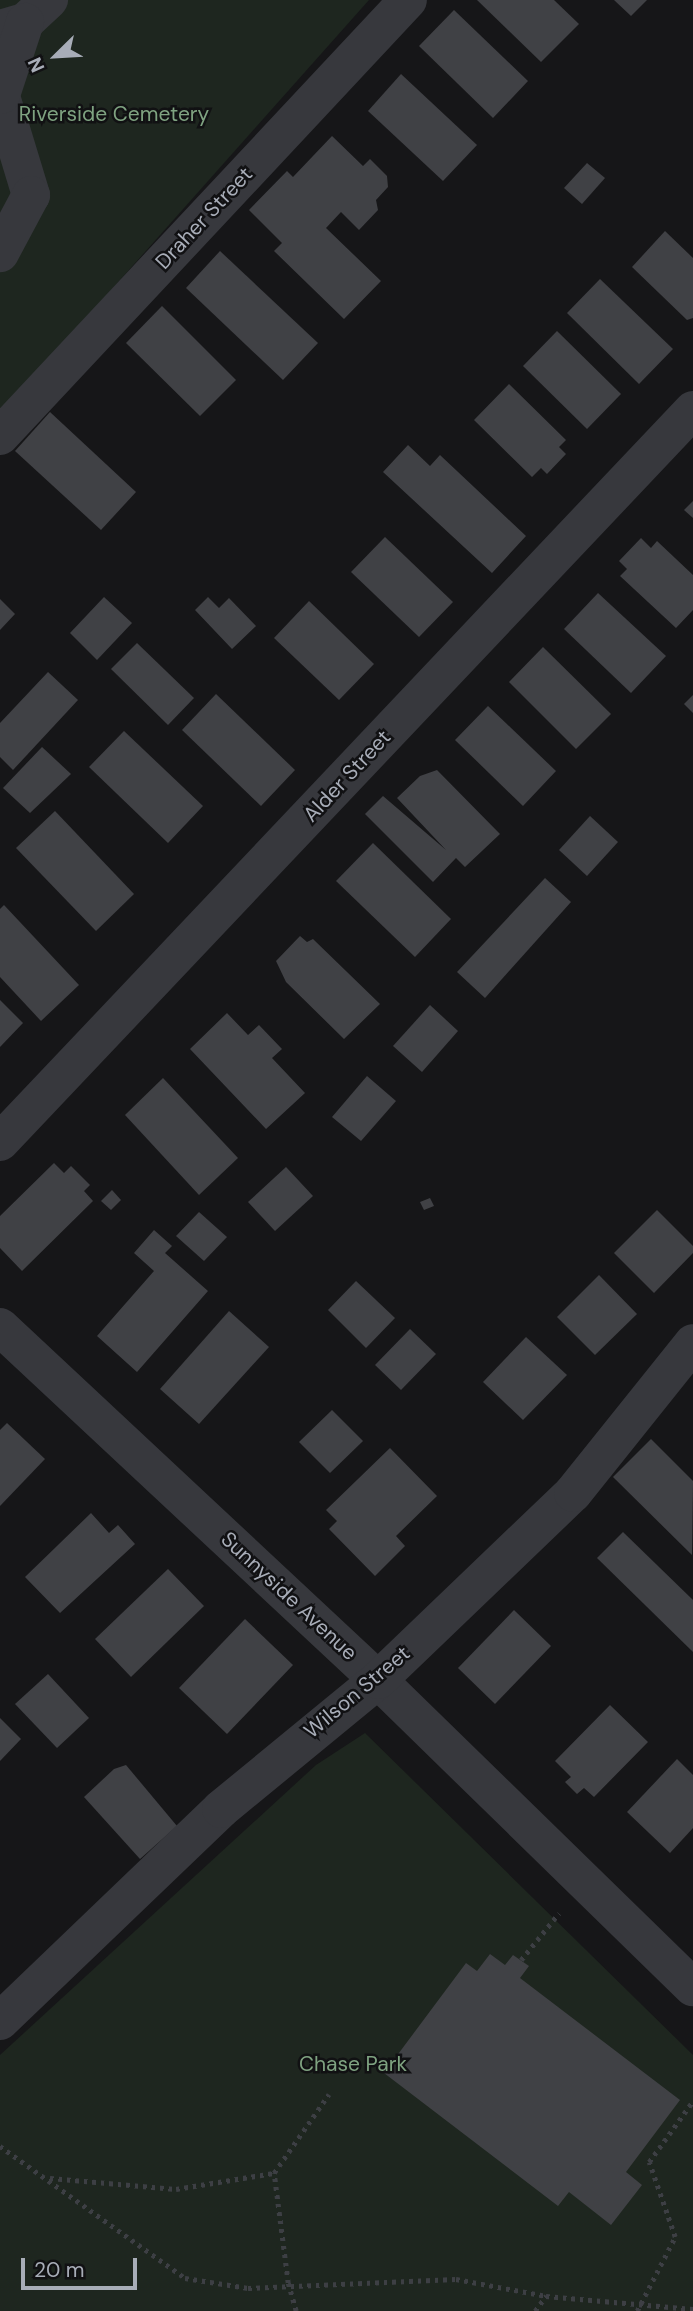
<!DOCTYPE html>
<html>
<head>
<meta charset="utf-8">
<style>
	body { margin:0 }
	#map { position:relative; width:693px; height:2311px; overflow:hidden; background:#161618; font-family:"DM Sans",sans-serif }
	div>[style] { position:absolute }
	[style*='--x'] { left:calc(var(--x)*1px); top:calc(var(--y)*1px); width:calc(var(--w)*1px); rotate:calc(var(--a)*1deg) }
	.green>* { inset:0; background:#1e261f }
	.building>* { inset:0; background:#404145 }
	.path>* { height:4.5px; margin-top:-2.25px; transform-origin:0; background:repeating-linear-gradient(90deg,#3d3f44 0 3.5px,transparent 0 8.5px) }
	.minor>* { height:38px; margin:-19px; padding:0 19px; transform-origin:19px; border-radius:19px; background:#37383d }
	span { translate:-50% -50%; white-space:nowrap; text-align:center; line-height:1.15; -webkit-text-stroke:5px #111113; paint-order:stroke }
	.park-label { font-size:21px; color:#7fa381 }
	.street-label { font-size:21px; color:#a8adb8 }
	.north { position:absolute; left:21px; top:21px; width:70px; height:70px; -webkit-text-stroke:5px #111113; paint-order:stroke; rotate:246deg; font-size:19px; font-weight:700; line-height:28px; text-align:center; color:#a8adb8 }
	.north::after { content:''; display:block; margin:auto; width:24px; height:32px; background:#a8adb8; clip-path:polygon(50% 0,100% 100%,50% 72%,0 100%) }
	.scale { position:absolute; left:21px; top:2258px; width:116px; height:32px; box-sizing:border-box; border:4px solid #a8adb8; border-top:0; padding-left:9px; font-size:21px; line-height:24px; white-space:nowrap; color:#a8adb8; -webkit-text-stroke:5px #111113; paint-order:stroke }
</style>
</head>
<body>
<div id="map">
	<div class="green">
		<i style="clip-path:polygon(0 0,369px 0,0 415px)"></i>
		<i style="clip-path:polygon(365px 1733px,693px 2055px,693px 2311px,0 2311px,0 2055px,316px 1765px)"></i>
	</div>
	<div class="building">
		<i style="clip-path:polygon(477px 0,554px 0,579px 24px,541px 62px)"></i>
		<i style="clip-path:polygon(614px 0,647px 0,631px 16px)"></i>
		<i style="clip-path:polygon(454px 10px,528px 81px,493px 118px,419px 46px)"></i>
		<i style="clip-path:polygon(401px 74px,477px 145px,443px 181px,368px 111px)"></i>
		<i style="clip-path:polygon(332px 136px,363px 166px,370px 159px,387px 176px,388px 187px,376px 200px,378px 210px,359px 230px,341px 212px,326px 228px,381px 281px,344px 319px,274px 251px,282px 243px,249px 210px,287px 171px,293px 177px)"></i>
		<i style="clip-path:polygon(587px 163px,605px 178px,582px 204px,564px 188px)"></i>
		<i style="clip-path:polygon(665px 231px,693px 258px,693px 318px,687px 320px,632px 267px)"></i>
		<i style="clip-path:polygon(220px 251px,318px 343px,283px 380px,186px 288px)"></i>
		<i style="clip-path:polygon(600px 279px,673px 349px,639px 384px,567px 313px)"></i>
		<i style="clip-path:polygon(162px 306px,236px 380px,200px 416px,126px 343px)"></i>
		<i style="clip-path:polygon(557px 331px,621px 394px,587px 429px,523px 366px)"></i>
		<i style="clip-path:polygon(509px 384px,566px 440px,559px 447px,566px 454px,547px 474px,541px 468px,532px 477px,474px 420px)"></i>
		<i style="clip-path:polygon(50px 412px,136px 492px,101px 530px,15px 451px)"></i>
		<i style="clip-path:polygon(408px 445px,430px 466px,440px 455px,526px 536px,492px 573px,383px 472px)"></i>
		<i style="clip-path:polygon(693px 501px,693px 518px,684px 510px)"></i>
		<i style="clip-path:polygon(385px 537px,453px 602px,419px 637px,351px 572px)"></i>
		<i style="clip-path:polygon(641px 538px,651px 548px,657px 541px,693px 575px,693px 610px,676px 628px,620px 576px,627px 569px,619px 561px)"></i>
		<i style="clip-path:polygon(598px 593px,666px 656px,631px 693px,564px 629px)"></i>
		<i style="clip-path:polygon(104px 597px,132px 623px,97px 660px,70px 633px)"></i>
		<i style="clip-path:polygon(208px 597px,219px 608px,229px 598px,256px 626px,232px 649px,195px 610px)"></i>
		<i style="clip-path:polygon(0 599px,15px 614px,0 630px)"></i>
		<i style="clip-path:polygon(309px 601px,374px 664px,339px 700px,274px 638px)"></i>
		<i style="clip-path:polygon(137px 643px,194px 698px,168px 725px,111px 669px)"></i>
		<i style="clip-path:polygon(543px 647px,611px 714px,576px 749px,509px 682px)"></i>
		<i style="clip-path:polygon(48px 672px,78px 700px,13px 770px,0 757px,0 723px)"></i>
		<i style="clip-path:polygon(216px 694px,295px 770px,261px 806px,182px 730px)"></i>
		<i style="clip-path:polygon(693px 695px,693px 713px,684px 704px)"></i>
		<i style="clip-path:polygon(488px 706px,556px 771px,523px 806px,455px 740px)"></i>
		<i style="clip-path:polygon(124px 731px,203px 806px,168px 843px,89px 767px)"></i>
		<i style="clip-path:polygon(42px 747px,71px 774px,30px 813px,3px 788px)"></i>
		<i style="clip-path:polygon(437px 770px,500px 834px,465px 867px,456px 858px,433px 882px,365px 814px,383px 796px,446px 850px,397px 798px,420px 776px)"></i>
		<i style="clip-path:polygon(55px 811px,134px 894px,96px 931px,16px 848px)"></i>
		<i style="clip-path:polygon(590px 816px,618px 842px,587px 876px,559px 850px)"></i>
		<i style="clip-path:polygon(373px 843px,451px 919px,415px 957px,336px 881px)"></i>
		<i style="clip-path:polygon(545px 878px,571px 902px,485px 998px,457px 972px)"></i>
		<i style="clip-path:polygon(4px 905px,79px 985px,41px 1021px,0 977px,0 909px)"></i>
		<i style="clip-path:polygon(300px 936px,307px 942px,313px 939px,380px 1004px,344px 1039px,286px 982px,276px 961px)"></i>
		<i style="clip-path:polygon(0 1000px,23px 1023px,0 1047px)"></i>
		<i style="clip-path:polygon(430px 1005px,458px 1031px,422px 1072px,393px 1046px)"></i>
		<i style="clip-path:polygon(227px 1013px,248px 1035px,259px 1025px,282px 1049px,272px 1058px,305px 1093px,266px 1129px,190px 1049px)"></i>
		<i style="clip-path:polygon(367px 1076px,396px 1101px,361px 1141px,332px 1117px)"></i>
		<i style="clip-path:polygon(163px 1078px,238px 1158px,199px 1195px,125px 1115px)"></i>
		<i style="clip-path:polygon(54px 1163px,64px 1173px,71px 1166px,90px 1185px,84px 1191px,93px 1201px,22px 1271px,0 1248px,0 1216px)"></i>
		<i style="clip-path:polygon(286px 1167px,313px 1196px,275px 1231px,248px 1202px)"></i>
		<i style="clip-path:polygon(112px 1190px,121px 1200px,111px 1210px,101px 1201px)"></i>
		<i style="clip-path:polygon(430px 1198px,434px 1206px,424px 1210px,420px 1202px)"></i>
		<i style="clip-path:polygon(657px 1210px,693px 1246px,693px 1253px,654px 1293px,614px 1253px)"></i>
		<i style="clip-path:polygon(199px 1212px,227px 1237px,204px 1261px,176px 1236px)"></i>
		<i style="clip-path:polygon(154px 1230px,172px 1246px,165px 1253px,208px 1291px,137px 1372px,97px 1336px,154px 1271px,134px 1253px)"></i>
		<i style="clip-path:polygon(599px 1275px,637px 1314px,595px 1355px,557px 1317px)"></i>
		<i style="clip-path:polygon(356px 1281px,395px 1318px,366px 1348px,328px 1310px)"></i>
		<i style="clip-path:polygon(229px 1311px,269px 1347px,199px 1424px,160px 1389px)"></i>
		<i style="clip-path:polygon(410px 1329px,436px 1354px,401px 1390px,375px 1365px)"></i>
		<i style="clip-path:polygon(526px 1337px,567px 1375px,523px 1420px,483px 1382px)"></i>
		<i style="clip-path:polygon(332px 1410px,363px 1441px,330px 1473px,299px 1442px)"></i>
		<i style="clip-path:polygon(7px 1423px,45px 1459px,0 1506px,0 1430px)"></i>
		<i style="clip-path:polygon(651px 1439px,693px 1481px,692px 1555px,613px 1477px)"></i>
		<i style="clip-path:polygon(390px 1448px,437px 1496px,396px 1536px,405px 1546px,375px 1576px,329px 1529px,337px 1521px,326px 1510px)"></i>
		<i style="clip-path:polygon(91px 1513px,109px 1533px,118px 1525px,135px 1544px,60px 1613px,25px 1577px)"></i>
		<i style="clip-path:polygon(623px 1532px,693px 1600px,693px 1652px,597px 1558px)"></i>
		<i style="clip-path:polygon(168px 1569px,204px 1606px,131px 1677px,95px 1639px)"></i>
		<i style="clip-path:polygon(514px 1610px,551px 1646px,495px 1704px,458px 1668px)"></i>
		<i style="clip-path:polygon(245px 1619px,293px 1665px,227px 1734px,179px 1688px)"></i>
		<i style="clip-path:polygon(48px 1674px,89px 1718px,57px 1748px,15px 1704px)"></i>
		<i style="clip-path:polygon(610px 1705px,648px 1742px,594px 1797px,584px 1788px,577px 1794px,565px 1782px,571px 1777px,555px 1761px)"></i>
		<i style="clip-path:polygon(0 1718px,21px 1739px,0 1761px)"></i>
		<i style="clip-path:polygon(677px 1759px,693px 1775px,693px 1828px,670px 1853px,627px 1812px)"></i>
		<i style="clip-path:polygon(126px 1765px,177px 1826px,140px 1859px,84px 1797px,114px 1769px)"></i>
		<i style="clip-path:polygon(490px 1954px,505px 1965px,513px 1955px,529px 1966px,520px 1978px,680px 2100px,626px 2172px,642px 2185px,611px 2225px,569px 2192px,558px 2206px,384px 2073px,466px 1963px,477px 1971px)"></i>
	</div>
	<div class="path">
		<i style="--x:521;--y:1960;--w:60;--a:-51"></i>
		<i style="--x:0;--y:2146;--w:227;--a:35.5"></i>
		<i style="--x:185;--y:2278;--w:64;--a:9"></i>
		<i style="--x:248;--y:2288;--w:208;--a:-2.5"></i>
		<i style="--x:456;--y:2279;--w:92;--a:10.7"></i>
		<i style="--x:546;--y:2296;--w:148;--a:5.1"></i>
		<i style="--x:50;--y:2178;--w:126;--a:5"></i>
		<i style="--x:176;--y:2189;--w:99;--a:-9.3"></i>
		<i style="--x:296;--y:2311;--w:29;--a:-106"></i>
		<i style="--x:288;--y:2283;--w:111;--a:-97.3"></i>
		<i style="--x:274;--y:2173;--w:96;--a:-55.2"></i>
		<i style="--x:535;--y:2311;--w:19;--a:-54"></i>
		<i style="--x:637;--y:2311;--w:83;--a:-62.8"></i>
		<i style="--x:675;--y:2237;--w:79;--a:-109.1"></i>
		<i style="--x:649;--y:2162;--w:75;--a:-54.2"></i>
	</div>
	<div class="minor">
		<i style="--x:0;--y:29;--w:26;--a:-16"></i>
		<i style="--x:25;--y:22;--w:33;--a:-43"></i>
		<i style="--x:0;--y:93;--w:107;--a:73.1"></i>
		<i style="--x:31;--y:195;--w:66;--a:118.1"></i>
		<i style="--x:1;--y:95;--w:77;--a:-71.8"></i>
		<i style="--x:0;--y:436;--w:597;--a:-46.9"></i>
		<i style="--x:0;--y:1142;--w:1008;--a:-46.57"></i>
		<i style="--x:0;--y:1327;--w:517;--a:43.04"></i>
		<i style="--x:378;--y:1680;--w:440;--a:44.3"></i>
		<i style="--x:0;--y:2021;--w:306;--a:-43.8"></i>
		<i style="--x:221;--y:1809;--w:203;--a:-39.4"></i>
		<i style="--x:378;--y:1680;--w:270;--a:-43.8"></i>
		<i style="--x:573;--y:1493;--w:192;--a:-51.3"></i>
	</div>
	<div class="park-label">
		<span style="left:114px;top:114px">Riverside Cemetery</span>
		<span style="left:353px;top:2064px">Chase Park</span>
	</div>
	<div class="street-label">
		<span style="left:204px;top:218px;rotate:-47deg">Draher Street</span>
		<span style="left:347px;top:776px;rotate:-47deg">Alder Street</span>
		<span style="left:289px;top:1596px;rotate:43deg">Sunnyside Avenue</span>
		<span style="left:357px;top:1692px;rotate:-40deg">Wilson Street</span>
	</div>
	<div class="north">N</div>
	<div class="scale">20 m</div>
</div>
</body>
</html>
